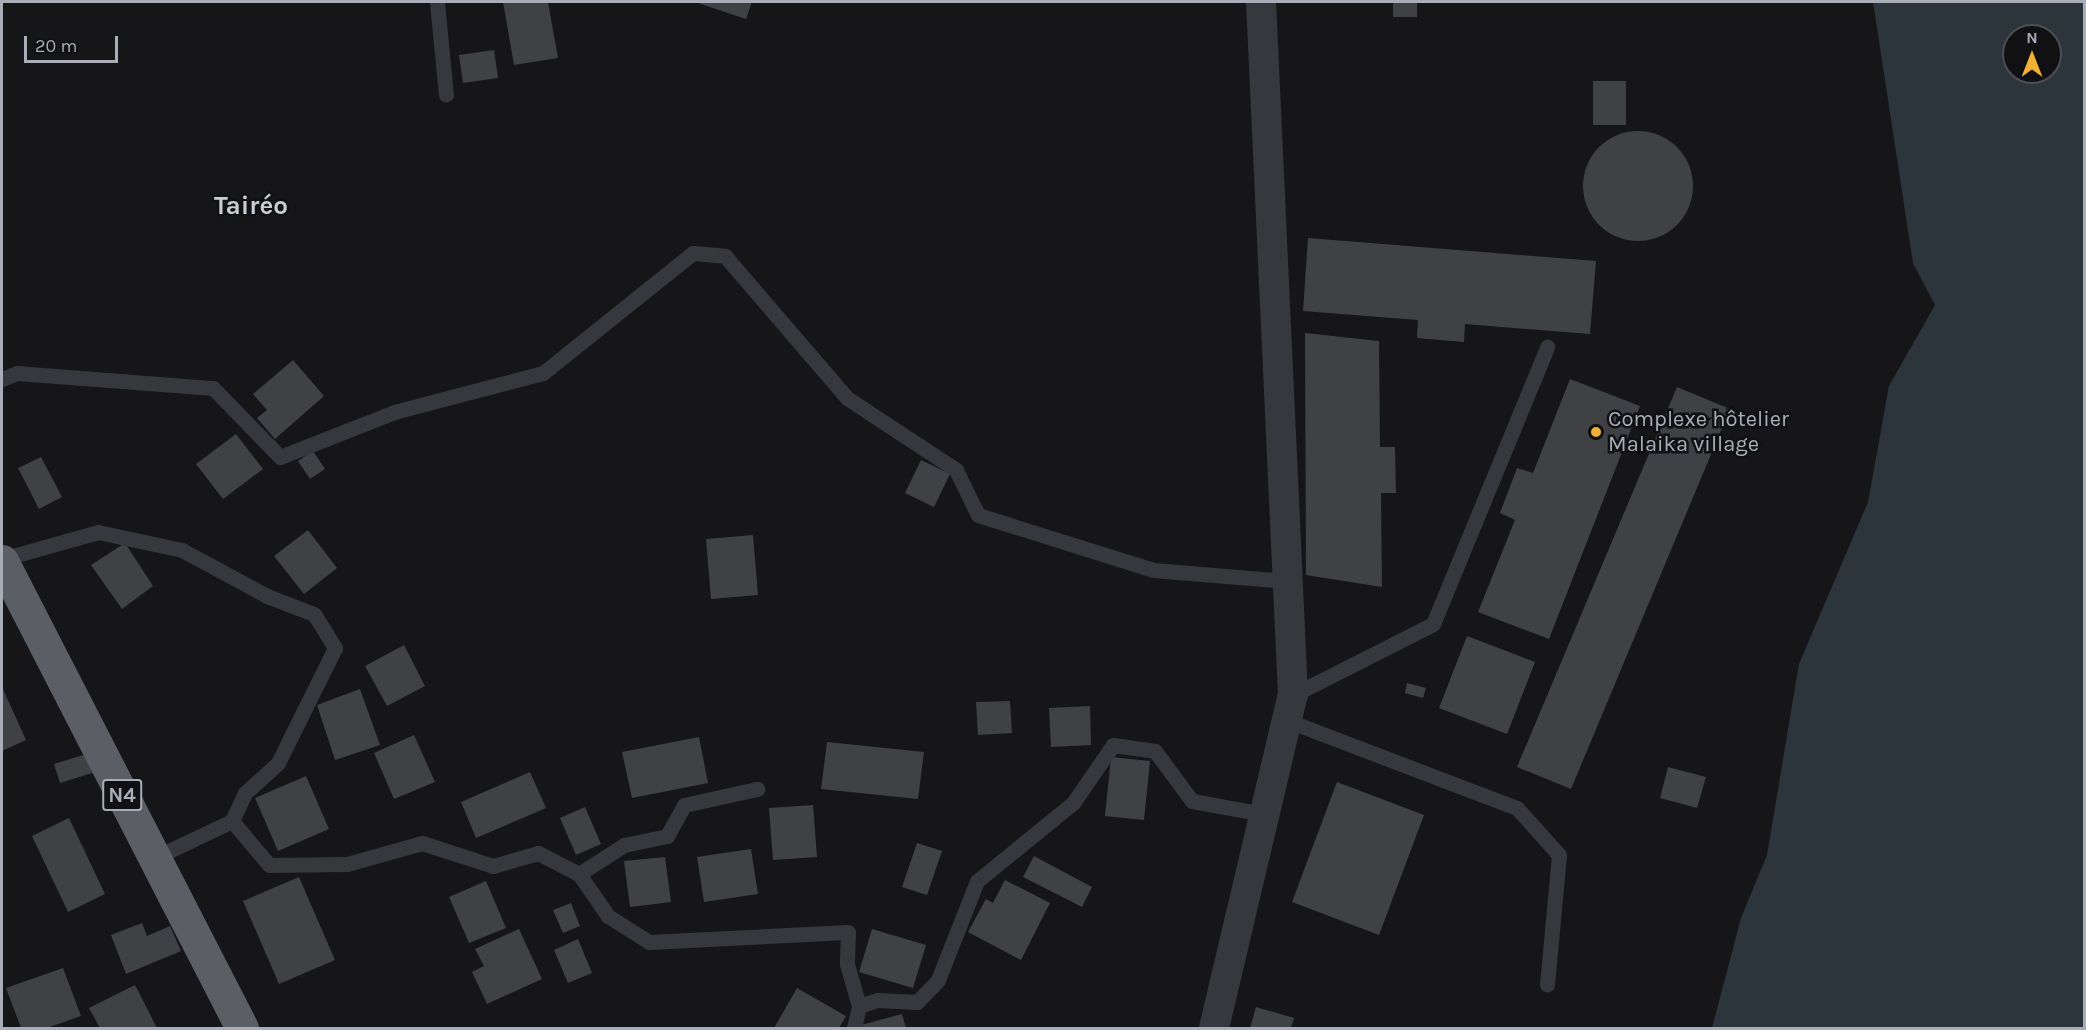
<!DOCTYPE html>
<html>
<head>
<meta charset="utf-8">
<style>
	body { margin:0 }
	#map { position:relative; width:2086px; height:1030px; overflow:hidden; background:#161618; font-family:Karla,sans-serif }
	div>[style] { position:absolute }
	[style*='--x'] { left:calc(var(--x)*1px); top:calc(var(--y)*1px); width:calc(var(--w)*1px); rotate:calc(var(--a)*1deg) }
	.water>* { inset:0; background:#2c353c }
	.building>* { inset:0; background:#404145 }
	.round { border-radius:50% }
	.service>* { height:15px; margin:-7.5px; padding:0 7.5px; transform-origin:7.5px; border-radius:7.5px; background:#37383d }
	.minor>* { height:30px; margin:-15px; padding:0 15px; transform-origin:15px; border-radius:15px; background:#37383d }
	.trunk>* { height:33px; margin:-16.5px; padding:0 16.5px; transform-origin:16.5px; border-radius:16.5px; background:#5b5e65 }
	.dots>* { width:16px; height:16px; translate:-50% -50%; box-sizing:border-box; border:3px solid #111113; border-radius:50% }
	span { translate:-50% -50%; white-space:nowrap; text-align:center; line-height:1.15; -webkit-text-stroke:5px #111113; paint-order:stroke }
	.shield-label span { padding:2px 4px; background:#111113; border:2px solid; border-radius:4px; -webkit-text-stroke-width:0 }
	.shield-label { font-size:21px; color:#a8adb8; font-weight:700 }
	.poi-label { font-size:22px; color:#a8adb8 }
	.left { translate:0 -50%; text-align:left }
	.quarter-label { font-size:26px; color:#c9ccd4; font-weight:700 }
	.frame { position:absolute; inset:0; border:3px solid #a8adb8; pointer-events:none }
	.north { position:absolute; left:2002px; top:24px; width:60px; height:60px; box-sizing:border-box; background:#111113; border:2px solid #4d4f55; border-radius:50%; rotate:0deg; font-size:16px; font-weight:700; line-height:24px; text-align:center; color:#a8adb8 }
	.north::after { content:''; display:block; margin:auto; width:21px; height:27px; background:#f2b134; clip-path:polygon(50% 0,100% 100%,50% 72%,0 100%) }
	.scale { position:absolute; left:24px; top:36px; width:94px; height:27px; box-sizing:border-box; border:3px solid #a8adb8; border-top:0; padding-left:8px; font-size:18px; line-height:21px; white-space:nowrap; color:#a8adb8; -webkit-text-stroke:4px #111113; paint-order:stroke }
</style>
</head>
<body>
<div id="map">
	<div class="water">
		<i style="clip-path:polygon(evenodd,1873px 2px,2084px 2px,2084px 1028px,1712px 1028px,1741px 918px,1767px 855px,1799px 664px,1868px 502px,1889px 386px,1935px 305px,1913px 263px,1873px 2px,2014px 36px,2050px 36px,2050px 72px,2014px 72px,2014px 36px)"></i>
	</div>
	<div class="building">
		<i style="clip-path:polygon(503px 2px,548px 2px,558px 58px,514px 65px)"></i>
		<i style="clip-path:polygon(695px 2px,752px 2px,746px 19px)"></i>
		<i style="clip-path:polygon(1393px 2px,1417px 2px,1417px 17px,1393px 17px)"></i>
		<i style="clip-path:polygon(494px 50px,498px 78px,463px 83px,459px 55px)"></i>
		<i style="clip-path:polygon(1593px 81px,1626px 81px,1626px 125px,1593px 125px)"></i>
		<i class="round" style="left:1583px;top:131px;width:110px;height:110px"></i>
		<i style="clip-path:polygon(1308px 238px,1596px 261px,1590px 334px,1465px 324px,1464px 342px,1417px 338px,1418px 320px,1303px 311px)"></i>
		<i style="clip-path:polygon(1305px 333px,1379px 341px,1380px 447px,1395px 447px,1396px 493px,1381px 493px,1382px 587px,1306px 575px)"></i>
		<i style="clip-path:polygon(293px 360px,324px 396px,275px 439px,257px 418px,267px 410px,253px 394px)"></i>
		<i style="clip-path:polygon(1570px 379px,1640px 406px,1549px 639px,1478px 612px,1515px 520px,1500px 513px,1517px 468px,1533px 473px)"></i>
		<i style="clip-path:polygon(1677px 387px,1730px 409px,1571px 789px,1517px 767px)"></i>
		<i style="clip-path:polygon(236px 434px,263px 469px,223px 499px,196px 464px)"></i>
		<i style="clip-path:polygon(313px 451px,325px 469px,310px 479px,298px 461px)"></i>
		<i style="clip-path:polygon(41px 457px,62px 497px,39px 509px,18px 468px)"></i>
		<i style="clip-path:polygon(921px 460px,950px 474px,934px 507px,905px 493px)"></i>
		<i style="clip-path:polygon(308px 530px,337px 568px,304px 594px,274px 556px)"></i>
		<i style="clip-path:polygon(753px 535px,758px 595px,711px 599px,706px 539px)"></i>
		<i style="clip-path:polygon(125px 543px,153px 586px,122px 609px,91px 565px)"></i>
		<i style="clip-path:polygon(1467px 636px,1535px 662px,1507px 734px,1439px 708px)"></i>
		<i style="clip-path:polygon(404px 645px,425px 686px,387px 706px,365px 666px)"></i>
		<i style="clip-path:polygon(1407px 683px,1426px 688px,1423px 698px,1405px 693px)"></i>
		<i style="clip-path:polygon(2px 687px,26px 740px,2px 751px)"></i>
		<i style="clip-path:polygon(360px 689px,380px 745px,335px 760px,317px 705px)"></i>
		<i style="clip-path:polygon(1010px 701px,1012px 733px,978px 735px,976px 702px)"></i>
		<i style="clip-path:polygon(1090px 706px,1091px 745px,1051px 747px,1049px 708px)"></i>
		<i style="clip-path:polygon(414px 735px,435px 782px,394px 799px,374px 753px)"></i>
		<i style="clip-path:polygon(699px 737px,708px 783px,632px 798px,622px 752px)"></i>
		<i style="clip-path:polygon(827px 742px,924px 752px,918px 799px,821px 789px)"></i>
		<i style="clip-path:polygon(87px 754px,92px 773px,60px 783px,54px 764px)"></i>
		<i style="clip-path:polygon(1111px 757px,1150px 761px,1144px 820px,1105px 816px)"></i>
		<i style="clip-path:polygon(1668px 767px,1706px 777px,1697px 808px,1660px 798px)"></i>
		<i style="clip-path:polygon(530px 772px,546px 808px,476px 838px,461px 802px)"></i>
		<i style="clip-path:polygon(306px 776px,329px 829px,278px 851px,255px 798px)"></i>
		<i style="clip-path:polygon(1337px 782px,1424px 815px,1379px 935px,1292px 902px)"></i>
		<i style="clip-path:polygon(813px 805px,817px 857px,773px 860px,769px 808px)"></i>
		<i style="clip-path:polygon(585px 807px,601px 844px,576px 855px,560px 818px)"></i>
		<i style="clip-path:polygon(69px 818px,105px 894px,68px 912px,32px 836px)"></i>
		<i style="clip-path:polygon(917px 843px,942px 851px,927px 895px,902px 887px)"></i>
		<i style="clip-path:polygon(751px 849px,758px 894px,704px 902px,697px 857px)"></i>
		<i style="clip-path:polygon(1034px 856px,1092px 887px,1082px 907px,1023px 877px)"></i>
		<i style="clip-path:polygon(665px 857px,671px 902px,630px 907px,624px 861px)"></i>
		<i style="clip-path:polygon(299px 877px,335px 960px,279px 984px,243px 901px)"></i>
		<i style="clip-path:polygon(1005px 880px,1050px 903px,1021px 960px,968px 932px,986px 899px,993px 903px)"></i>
		<i style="clip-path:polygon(486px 881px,506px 928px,469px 943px,449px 897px)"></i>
		<i style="clip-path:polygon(571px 903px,580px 926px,563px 933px,553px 910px)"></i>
		<i style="clip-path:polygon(142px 923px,147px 936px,170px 926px,181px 951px,126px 974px,111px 935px)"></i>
		<i style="clip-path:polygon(519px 929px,542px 979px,487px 1004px,472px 972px,484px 966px,475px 949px)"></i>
		<i style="clip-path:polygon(872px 929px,926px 945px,913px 988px,859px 972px)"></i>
		<i style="clip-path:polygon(578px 939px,592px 973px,568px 983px,554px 950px)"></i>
		<i style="clip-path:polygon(63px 968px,81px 1016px,47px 1028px,21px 1028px,6px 988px)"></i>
		<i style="clip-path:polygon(135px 985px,157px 1028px,100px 1028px,89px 1008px)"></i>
		<i style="clip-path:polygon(797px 988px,846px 1016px,839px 1028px,774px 1028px)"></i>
		<i style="clip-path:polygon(1256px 1007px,1294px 1018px,1291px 1028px,1250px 1028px)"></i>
		<i style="clip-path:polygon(902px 1014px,906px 1028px,862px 1028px,861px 1025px)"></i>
	</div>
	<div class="service">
		<i style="--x:437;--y:2;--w:93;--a:84.5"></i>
		<i style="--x:2;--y:379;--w:16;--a:-22"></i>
		<i style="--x:17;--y:373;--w:197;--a:4.4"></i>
		<i style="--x:213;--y:388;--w:96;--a:45.8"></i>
		<i style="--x:280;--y:457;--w:123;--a:-21.5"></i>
		<i style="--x:394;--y:412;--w:154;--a:-14.7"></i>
		<i style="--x:543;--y:373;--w:192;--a:-38.7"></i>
		<i style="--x:693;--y:253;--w:32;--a:5"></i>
		<i style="--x:725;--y:256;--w:187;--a:49.3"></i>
		<i style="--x:847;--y:398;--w:131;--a:33.4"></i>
		<i style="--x:956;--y:470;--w:50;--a:63.9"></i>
		<i style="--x:978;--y:515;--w:183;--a:17.4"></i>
		<i style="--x:1153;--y:570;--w:135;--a:4.7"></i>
		<i style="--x:2;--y:559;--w:100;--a:-15.7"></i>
		<i style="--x:98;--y:532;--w:86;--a:12.1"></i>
		<i style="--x:182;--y:550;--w:97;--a:28.4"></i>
		<i style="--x:267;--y:596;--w:50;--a:21"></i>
		<i style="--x:314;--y:614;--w:40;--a:58"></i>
		<i style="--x:335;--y:648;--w:128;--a:116.4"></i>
		<i style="--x:278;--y:763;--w:45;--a:137.7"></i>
		<i style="--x:245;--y:793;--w:31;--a:115"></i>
		<i style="--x:232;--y:821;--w:86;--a:154.6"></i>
		<i style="--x:1293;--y:695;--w:157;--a:-26.9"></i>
		<i style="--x:1433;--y:624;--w:300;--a:-67.6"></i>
		<i style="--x:1286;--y:720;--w:247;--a:20.9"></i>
		<i style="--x:1517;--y:808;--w:63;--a:48.2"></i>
		<i style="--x:1559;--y:855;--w:130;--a:95.3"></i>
		<i style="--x:232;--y:821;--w:57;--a:49.9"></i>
		<i style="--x:269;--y:865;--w:78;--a:-0.7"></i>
		<i style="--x:347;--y:864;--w:78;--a:-15.6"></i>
		<i style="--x:422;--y:843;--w:75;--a:17.9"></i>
		<i style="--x:493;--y:866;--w:47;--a:-16.1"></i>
		<i style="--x:538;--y:853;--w:46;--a:27.1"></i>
		<i style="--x:579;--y:874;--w:51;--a:55.4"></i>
		<i style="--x:608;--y:916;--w:49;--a:32.4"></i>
		<i style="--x:649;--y:942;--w:199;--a:-2.9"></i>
		<i style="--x:848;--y:932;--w:32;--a:92"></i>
		<i style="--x:847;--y:964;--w:44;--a:74.1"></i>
		<i style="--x:579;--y:874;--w:54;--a:-32.8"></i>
		<i style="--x:624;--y:845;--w:44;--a:-11.8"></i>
		<i style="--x:667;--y:836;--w:35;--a:-61"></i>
		<i style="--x:684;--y:805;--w:75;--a:-12.4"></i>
		<i style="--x:854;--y:1028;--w:23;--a:-77"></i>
		<i style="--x:859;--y:1006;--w:19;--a:-18"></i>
		<i style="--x:877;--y:1000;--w:40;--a:2.9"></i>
		<i style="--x:917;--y:1002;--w:30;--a:-46"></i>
		<i style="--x:938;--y:980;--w:106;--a:-68.5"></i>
		<i style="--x:977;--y:881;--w:124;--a:-39.1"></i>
		<i style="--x:1073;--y:803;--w:70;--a:-55.4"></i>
		<i style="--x:1113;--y:745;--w:42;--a:8.1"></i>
		<i style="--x:1155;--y:751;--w:62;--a:53.5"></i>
		<i style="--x:1192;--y:801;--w:72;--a:10.4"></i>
	</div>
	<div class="minor">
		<i style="--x:1214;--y:1028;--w:342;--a:-76.7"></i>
		<i style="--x:1293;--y:695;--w:694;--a:-92.64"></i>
	</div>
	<div class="trunk">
		<i style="--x:2;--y:561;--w:525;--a:62.8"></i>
	</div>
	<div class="dots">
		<i style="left:1596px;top:432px;background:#f2b134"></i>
	</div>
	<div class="shield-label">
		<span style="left:122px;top:795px">N4</span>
	</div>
	<div class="poi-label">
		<span class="left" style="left:1608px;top:432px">Complexe hôtelier<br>Malaika village</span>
	</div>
	<div class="quarter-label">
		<span style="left:251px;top:206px">Tairéo</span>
	</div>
	<div class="frame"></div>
	<div class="north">N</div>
	<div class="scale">20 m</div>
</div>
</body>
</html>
